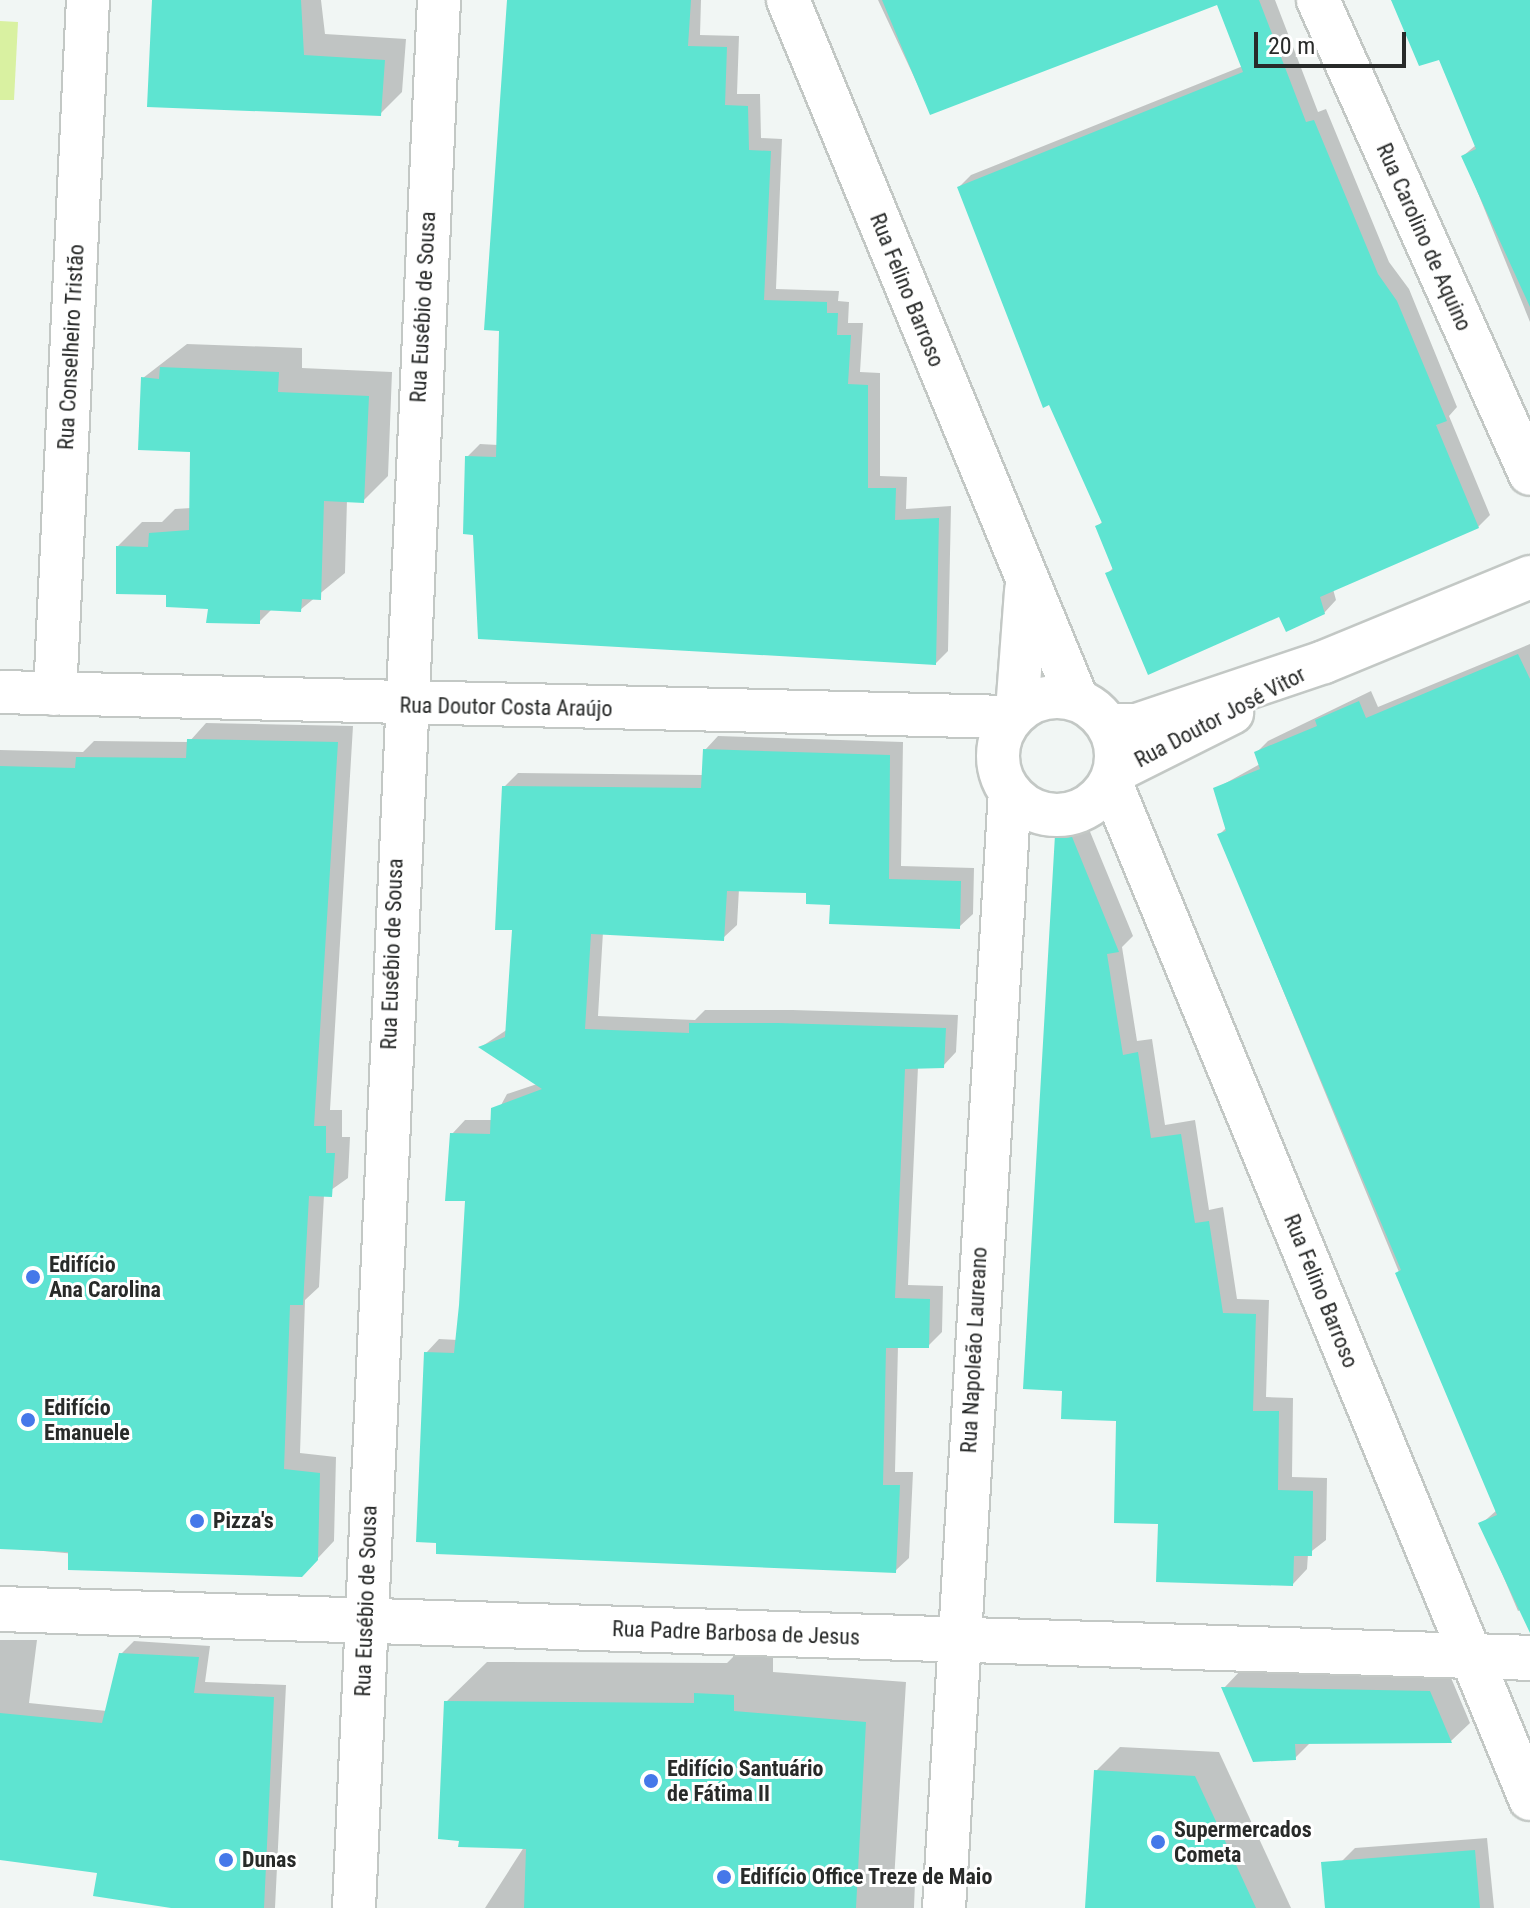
<!DOCTYPE html>
<html>
<head>
<meta charset="utf-8">
<style>
	body { margin:0 }
	#map { position:relative; width:1530px; height:1908px; overflow:hidden; background:#f1f6f4; font-family:"Roboto Condensed",sans-serif }
	div>[style] { position:absolute }
	[style*='--x'] { left:calc(var(--x)*1px); top:calc(var(--y)*1px); width:calc(var(--w)*1px); rotate:calc(var(--a)*1deg) }
	.green>* { inset:0; background:#d9f1a1 }
	.shadow>* { inset:0; background:#0003 }
	.building>* { inset:0; background:#5ee4d1 }
	.roads { filter:drop-shadow(2px 0 #c3c8c5) drop-shadow(-2px 0 #c3c8c5) drop-shadow(0 2px #c3c8c5) drop-shadow(0 -2px #c3c8c5) }
	.minor>* { height:42px; margin:-21px; padding:0 21px; transform-origin:21px; border-radius:21px; background:#fff }
	.minor>.ring { margin:-21px; padding:0; box-sizing:content-box; background:none; border:42px solid #fff; border-radius:50% }
	.tertiary>* { height:44px; margin:-22px; padding:0 22px; transform-origin:22px; border-radius:22px; background:#fff }
	.dots>* { width:22px; height:22px; translate:-50% -50%; box-sizing:border-box; border:4px solid #fff; border-radius:50% }
	span { translate:-50% -50%; white-space:nowrap; text-align:center; line-height:1.15; -webkit-text-stroke:6px #fff; paint-order:stroke }
	.street-label { font-size:22px; color:#282a29 }
	.poi-label { font-size:22px; color:#282a29; font-weight:700 }
	.left { translate:0 -50%; text-align:left }
	.scale { position:absolute; left:1254px; top:32px; width:152px; height:36px; box-sizing:border-box; border:4px solid #282a29; border-top:0; padding-left:10px; font-size:24px; line-height:28px; white-space:nowrap; color:#282a29; -webkit-text-stroke:6px #fff; paint-order:stroke }
</style>
</head>
<body>
<div id="map">
	<div class="green">
		<i style="clip-path:polygon(0 21px,18px 22px,14px 100px,0 100px)"></i>
	</div>
	<div class="shadow">
		<i style="clip-path:polygon(154px 0,321px 0,325px 34px,406px 39px,402px 92px,380px 114px)"></i>
		<i style="clip-path:polygon(508px 0,701px 0,700px 35px,739px 36px,737px 94px,760px 94px,761px 138px,782px 139px,776px 289px,839px 291px,838px 301px,849px 302px,848px 323px,863px 323px,860px 372px,880px 373px,880px 476px,907px 477px,906px 509px,951px 506px,948px 651px,936px 663px,475px 533px,467px 457px,480px 444px,498px 445px)"></i>
		<i style="clip-path:polygon(878px 0,1275px 0,1318px 112px,1326px 109px,1389px 262px,1409px 289px,1457px 407px,1449px 416px,1490px 515px,1478px 527px,1333px 589px,1336px 600px,1324px 613px,1280px 614px,1108px 573px,1114px 567px,1098px 526px,1103px 521px,959px 187px,971px 175px,1243px 66px,1218px 3px,931px 113px)"></i>
		<i style="clip-path:polygon(1391px 0,1530px 0,1530px 322px,1463px 156px,1476px 145px,1440px 57px)"></i>
		<i style="clip-path:polygon(187px 344px,302px 348px,302px 368px,392px 372px,388px 476px,363px 501px,347px 500px,345px 573px,300px 610px,273px 608px,259px 622px,168px 593px,118px 546px,142px 522px,162px 522px,175px 509px,191px 508px,192px 450px,143px 378px)"></i>
		<i style="clip-path:polygon(1530px 644px,1530px 1606px,1518px 1611px,1481px 1524px,1497px 1510px,1219px 835px,1227px 827px,1215px 789px,1260px 764px,1256px 753px,1268px 741px,1371px 691px,1378px 707px)"></i>
		<i style="clip-path:polygon(206px 723px,353px 726px,330px 1110px,342px 1110px,342px 1137px,350px 1137px,348px 1178px,324px 1195px,319px 1287px,305px 1300px,300px 1453px,336px 1457px,334px 1541px,302px 1575px,0 1547px,0 750px,83px 752px,94px 741px,189px 742px)"></i>
		<i style="clip-path:polygon(718px 736px,903px 742px,901px 866px,974px 868px,973px 914px,959px 927px,833px 903px,808px 891px,739px 889px,737px 925px,723px 938px,603px 932px,598px 1016px,695px 1020px,705px 1010px,793px 1010px,958px 1015px,956px 1052px,943px 1066px,918px 1067px,908px 1285px,943px 1286px,942px 1332px,928px 1346px,898px 1346px,895px 1472px,913px 1472px,909px 1558px,895px 1571px,426px 1353px,439px 1339px,458px 1340px,467px 1199px,452px 1134px,465px 1120px,493px 1120px,507px 1094px,537px 1084px,481px 1047px,508px 1029px,514px 929px,504px 787px,518px 773px,703px 775px,705px 750px)"></i>
		<i style="clip-path:polygon(1072px 788px,1133px 936px,1122px 947px,1137px 1041px,1152px 1039px,1165px 1125px,1195px 1120px,1209px 1210px,1223px 1207px,1237px 1299px,1269px 1300px,1266px 1397px,1293px 1398px,1292px 1477px,1327px 1478px,1326px 1540px,1308px 1554px,1307px 1569px,1293px 1584px,1160px 1522px,1118px 1419px,1064px 1389px,1025px 1387px,1059px 801px)"></i>
		<i style="clip-path:polygon(0 1640px,37px 1640px,29px 1703px,107px 1711px,121px 1654px,134px 1641px,210px 1646px,205px 1682px,286px 1685px,275px 1908px,195px 1908px,99px 1872px,0 1858px)"></i>
		<i style="clip-path:polygon(736px 1654px,773px 1655px,773px 1672px,906px 1682px,894px 1881px,915px 1882px,914px 1908px,485px 1908px,524px 1847px,446px 1702px,487px 1662px,727px 1663px)"></i>
		<i style="clip-path:polygon(1242px 1669px,1449px 1673px,1470px 1723px,1451px 1741px,1312px 1741px,1295px 1758px,1224px 1688px)"></i>
		<i style="clip-path:polygon(1120px 1747px,1219px 1752px,1291px 1908px,1087px 1908px,1096px 1771px)"></i>
		<i style="clip-path:polygon(1487px 1838px,1494px 1908px,1345px 1908px,1342px 1861px,1355px 1848px)"></i>
	</div>
	<div class="building">
		<i style="clip-path:polygon(152px 0,301px 0,304px 55px,385px 60px,381px 116px,147px 107px)"></i>
		<i style="clip-path:polygon(507px 0,691px 0,688px 46px,727px 47px,725px 105px,748px 106px,749px 150px,771px 151px,764px 300px,827px 302px,827px 313px,838px 313px,837px 335px,851px 335px,848px 384px,868px 385px,868px 488px,896px 488px,895px 520px,939px 518px,936px 665px,478px 639px,473px 535px,463px 534px,465px 456px,496px 457px,499px 331px,484px 330px)"></i>
		<i style="clip-path:polygon(882px 0,1259px 0,1306px 122px,1314px 120px,1378px 274px,1397px 301px,1447px 421px,1436px 425px,1479px 528px,1320px 597px,1325px 614px,1286px 632px,1279px 617px,1148px 675px,1105px 573px,1113px 570px,1095px 526px,1102px 523px,1049px 405px,1043px 408px,957px 187px,1243px 72px,1217px 5px,930px 115px)"></i>
		<i style="clip-path:polygon(1391px 0,1530px 0,1530px 307px,1461px 156px,1476px 149px,1439px 60px,1419px 66px)"></i>
		<i style="clip-path:polygon(160px 367px,279px 372px,278px 392px,369px 396px,364px 503px,324px 501px,321px 600px,302px 599px,301px 612px,260px 610px,260px 624px,206px 623px,208px 609px,166px 607px,166px 595px,116px 594px,116px 546px,148px 547px,149px 533px,189px 530px,190px 452px,138px 450px,141px 377px,159px 379px)"></i>
		<i style="clip-path:polygon(1518px 654px,1530px 679px,1530px 1633px,1478px 1523px,1497px 1515px,1395px 1273px,1401px 1270px,1217px 834px,1226px 831px,1213px 788px,1260px 769px,1254px 752px,1317px 726px,1315px 720px,1359px 701px,1366px 718px)"></i>
		<i style="clip-path:polygon(187px 739px,338px 742px,314px 1126px,326px 1126px,326px 1153px,335px 1153px,332px 1197px,309px 1196px,303px 1305px,290px 1305px,284px 1469px,320px 1473px,318px 1560px,302px 1577px,68px 1570px,68px 1552px,0 1549px,0 766px,75px 768px,76px 757px,186px 758px)"></i>
		<i style="clip-path:polygon(703px 749px,890px 755px,889px 879px,961px 881px,960px 929px,829px 924px,830px 905px,806px 904px,806px 893px,727px 891px,724px 941px,591px 934px,585px 1029px,689px 1033px,689px 1023px,778px 1023px,946px 1028px,944px 1068px,905px 1069px,895px 1298px,930px 1299px,929px 1348px,886px 1348px,883px 1485px,900px 1485px,896px 1573px,436px 1554px,436px 1543px,416px 1542px,424px 1352px,454px 1353px,459px 1305px,465px 1201px,445px 1201px,450px 1133px,490px 1134px,491px 1108px,542px 1089px,478px 1047px,505px 1037px,512px 930px,495px 930px,502px 786px,701px 788px)"></i>
		<i style="clip-path:polygon(1057px 800px,1119px 952px,1107px 954px,1123px 1055px,1138px 1052px,1151px 1138px,1181px 1134px,1195px 1223px,1209px 1221px,1223px 1313px,1256px 1314px,1253px 1411px,1279px 1411px,1278px 1490px,1313px 1491px,1312px 1556px,1294px 1556px,1293px 1586px,1156px 1582px,1158px 1524px,1114px 1523px,1116px 1421px,1061px 1419px,1062px 1391px,1023px 1389px)"></i>
		<i style="clip-path:polygon(119px 1653px,199px 1657px,194px 1693px,274px 1697px,264px 1908px,171px 1908px,93px 1896px,97px 1873px,0 1860px,0 1713px,102px 1723px)"></i>
		<i style="clip-path:polygon(1221px 1687px,1430px 1691px,1452px 1743px,1295px 1744px,1296px 1760px,1253px 1762px)"></i>
		<i style="clip-path:polygon(694px 1693px,734px 1695px,734px 1711px,866px 1722px,856px 1908px,524px 1908px,526px 1849px,458px 1847px,459px 1841px,438px 1839px,444px 1701px,694px 1703px)"></i>
		<i style="clip-path:polygon(1094px 1770px,1195px 1776px,1256px 1908px,1085px 1908px)"></i>
		<i style="clip-path:polygon(1475px 1850px,1480px 1908px,1325px 1908px,1321px 1862px)"></i>
	</div>
	<div class="roads">
		<div class="minor">
			<i style="--x:788;--y:0;--w:756;--a:67.54"></i>
			<i style="--x:1318;--y:0;--w:519;--a:65.9"></i>
			<i style="--x:0;--y:692;--w:1012;--a:1.42"></i>
			<i style="--x:55;--y:694;--w:695;--a:-87.28"></i>
			<i class="ring" style="left:998px;top:697px;width:76px;height:76px"></i>
			<i style="--x:1017;--y:711;--w:121;--a:-85.7"></i>
			<i style="--x:1109;--y:725;--w:28;--a:0"></i>
			<i style="--x:1137;--y:725;--w:197;--a:-18.6"></i>
			<i style="--x:1324;--y:662;--w:223;--a:-22.4"></i>
			<i style="--x:1116;--y:771;--w:130;--a:-26.6"></i>
			<i style="--x:1111;--y:783;--w:1099;--a:67.59"></i>
			<i style="--x:354;--y:1908;--w:1910;--a:-87.45"></i>
			<i style="--x:944;--y:1908;--w:1118;--a:-86.62"></i>
		</div>
		<div class="tertiary">
			<i style="--x:0;--y:1609;--w:1531;--a:1.83"></i>
		</div>
	</div>
	<div class="dots">
		<i style="left:33px;top:1277px;background:#4578e9"></i>
		<i style="left:28px;top:1420px;background:#4578e9"></i>
		<i style="left:197px;top:1521px;background:#4578e9"></i>
		<i style="left:651px;top:1781px;background:#4578e9"></i>
		<i style="left:1158px;top:1842px;background:#4578e9"></i>
		<i style="left:226px;top:1860px;background:#4578e9"></i>
		<i style="left:724px;top:1877px;background:#4578e9"></i>
	</div>
	<div class="street-label">
		<span style="left:1424px;top:237px;rotate:66deg">Rua Carolino de Aquino</span>
		<span style="left:907px;top:290px;rotate:68deg">Rua Felino Barroso</span>
		<span style="left:423px;top:307px;rotate:-87deg">Rua Eusébio de Sousa</span>
		<span style="left:71px;top:347px;rotate:-87deg">Rua Conselheiro Tristão</span>
		<span style="left:506px;top:707px;rotate:1deg">Rua Doutor Costa Araújo</span>
		<span style="left:1220px;top:717px;rotate:-28deg">Rua Doutor José Vitor</span>
		<span style="left:392px;top:954px;rotate:-88deg">Rua Eusébio de Sousa</span>
		<span style="left:1321px;top:1291px;rotate:68deg">Rua Felino Barroso</span>
		<span style="left:974px;top:1350px;rotate:-87deg">Rua Napoleão Laureano</span>
		<span style="left:366px;top:1601px;rotate:-88deg">Rua Eusébio de Sousa</span>
		<span style="left:736px;top:1633px;rotate:2deg">Rua Padre Barbosa de Jesus</span>
	</div>
	<div class="poi-label">
		<span class="left" style="left:49px;top:1277px">Edifício<br>Ana Carolina</span>
		<span class="left" style="left:44px;top:1420px">Edifício<br>Emanuele</span>
		<span class="left" style="left:213px;top:1521px">Pizza's</span>
		<span class="left" style="left:667px;top:1781px">Edifício Santuário<br>de Fátima II</span>
		<span class="left" style="left:1174px;top:1842px">Supermercados<br>Cometa</span>
		<span class="left" style="left:242px;top:1860px">Dunas</span>
		<span class="left" style="left:740px;top:1877px">Edifício Office Treze de Maio</span>
	</div>
	<div class="scale">20 m</div>
</div>
</body>
</html>
